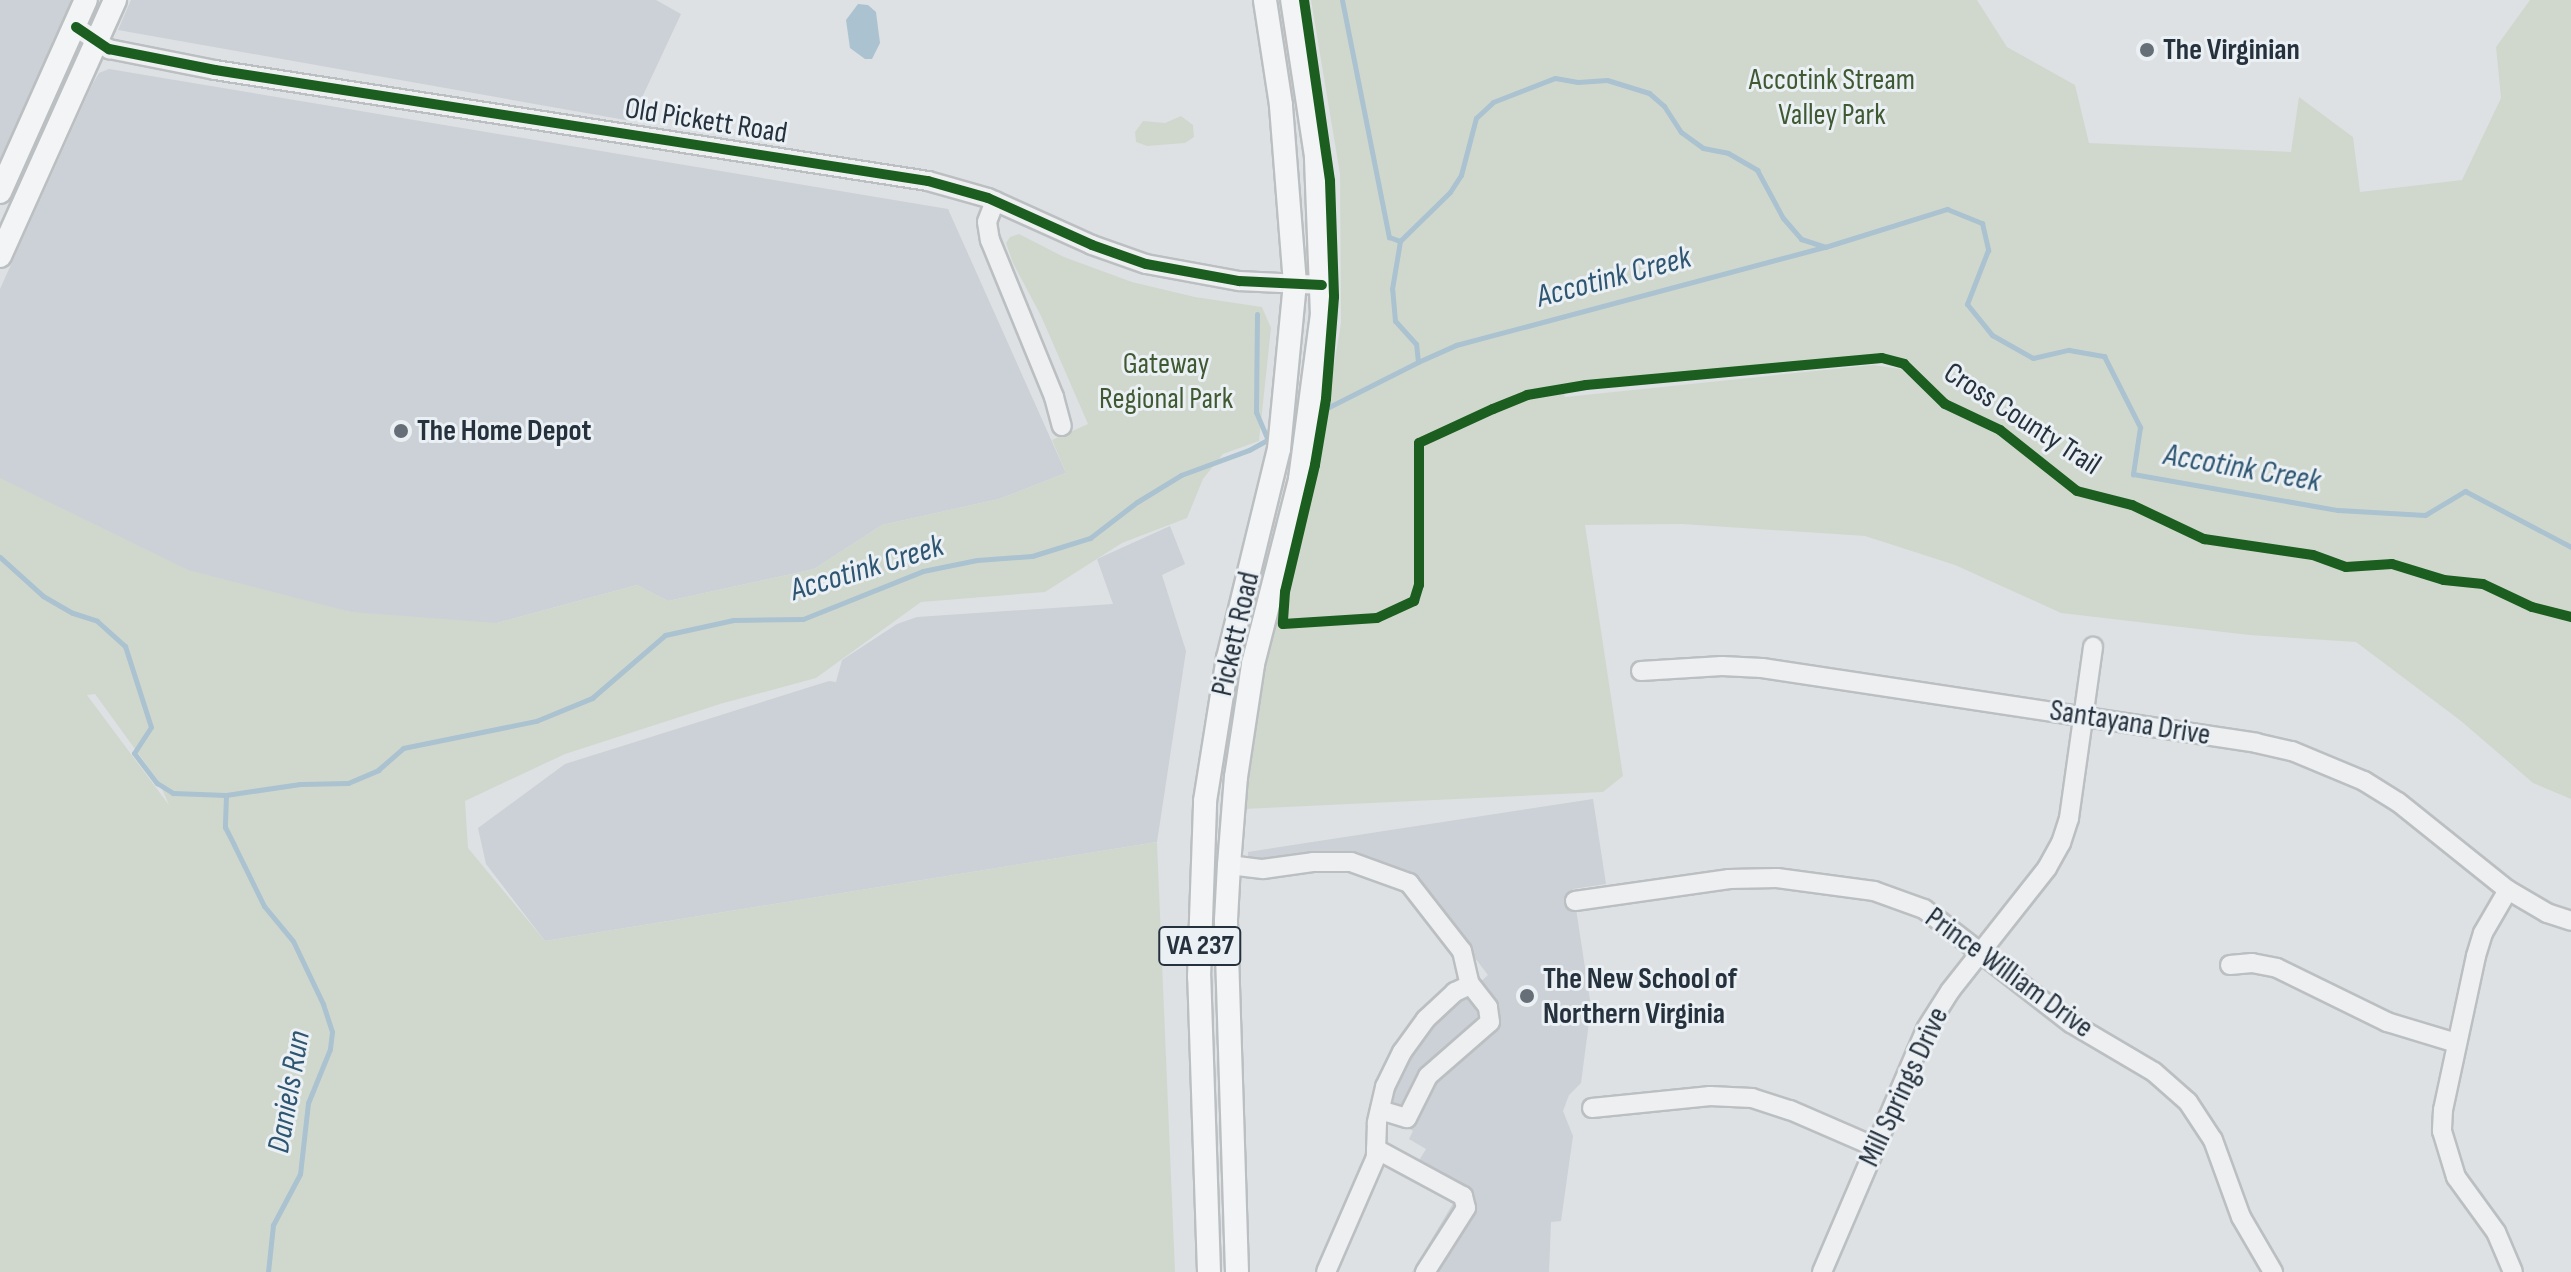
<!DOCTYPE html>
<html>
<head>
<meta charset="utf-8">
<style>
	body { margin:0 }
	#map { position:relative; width:2571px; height:1272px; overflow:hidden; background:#dee1e3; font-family:"Sofia Sans Condensed",sans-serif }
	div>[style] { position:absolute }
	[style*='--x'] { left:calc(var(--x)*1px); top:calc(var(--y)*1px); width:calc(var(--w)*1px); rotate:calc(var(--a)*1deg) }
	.built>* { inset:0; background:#cbd1d7 }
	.green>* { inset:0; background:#d0d8ce }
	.water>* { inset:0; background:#abc2d0 }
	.stream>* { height:5px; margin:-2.5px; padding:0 2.5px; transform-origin:2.5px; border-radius:2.5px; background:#abc2d0 }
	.roads { filter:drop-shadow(2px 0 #bcbfc1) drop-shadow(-2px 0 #bcbfc1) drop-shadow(0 2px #bcbfc1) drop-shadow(0 -2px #bcbfc1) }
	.minor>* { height:18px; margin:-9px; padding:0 9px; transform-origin:9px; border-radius:9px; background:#edeff1 }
	.major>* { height:22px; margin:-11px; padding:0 11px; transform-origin:11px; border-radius:11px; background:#f2f4f5 }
	.cycleway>* { height:10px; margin:-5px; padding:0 5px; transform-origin:5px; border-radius:5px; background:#1b5e20 }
	.dots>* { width:22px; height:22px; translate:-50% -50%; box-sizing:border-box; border:4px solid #ebf0f4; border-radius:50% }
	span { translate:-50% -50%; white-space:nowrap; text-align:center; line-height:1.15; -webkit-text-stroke:6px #ebf0f4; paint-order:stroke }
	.shield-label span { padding:2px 6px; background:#ebf0f4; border:2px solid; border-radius:6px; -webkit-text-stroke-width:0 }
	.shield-label { font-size:28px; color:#25313d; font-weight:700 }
	.poi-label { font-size:30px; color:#25313d; font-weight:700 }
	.left { translate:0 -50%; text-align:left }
	.park-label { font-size:30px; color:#3f5932 }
	.street-label { font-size:30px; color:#25313d }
	.water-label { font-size:32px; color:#2e5672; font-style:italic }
</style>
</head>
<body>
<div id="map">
	<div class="built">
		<i style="clip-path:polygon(0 0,74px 0,0 161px)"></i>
		<i style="clip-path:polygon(131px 0,656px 0,681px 14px,631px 121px,118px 30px)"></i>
		<i style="clip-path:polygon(109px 69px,948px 209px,1066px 473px,999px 499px,882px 525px,814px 569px,668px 601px,637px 585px,497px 623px,431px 626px,236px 592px,0 485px,0 289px,93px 83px,99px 73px)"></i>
		<i style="clip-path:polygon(1170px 526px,1185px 564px,1162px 575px,1186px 651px,1157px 842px,545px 941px,486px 864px,478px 828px,565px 764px,829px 681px,836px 682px,842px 660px,897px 624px,917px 617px,1113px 604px,1097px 559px)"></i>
		<i style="clip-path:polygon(1593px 799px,1606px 884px,1573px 889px,1591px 1007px,1581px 1083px,1569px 1095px,1563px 1111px,1573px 1136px,1561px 1221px,1551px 1222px,1549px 1272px,1412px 1272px,1458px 1195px,1414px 1169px,1426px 1149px,1409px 1139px,1413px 1131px,1388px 1116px,1395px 1086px,1424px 1034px,1488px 975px,1432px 902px,1349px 862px,1247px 877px,1248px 852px)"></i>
	</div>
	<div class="green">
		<i style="clip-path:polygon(evenodd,1311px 0,1977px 0,2007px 47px,2075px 85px,2089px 143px,2291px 152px,2299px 97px,2353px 137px,2360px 192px,2462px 180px,2501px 98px,2496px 47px,2530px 0,2571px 0,2571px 799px,2533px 783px,2461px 721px,2356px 642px,2249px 635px,2061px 613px,1955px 565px,1865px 536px,1681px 524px,1585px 525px,1623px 776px,1603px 792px,1243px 809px,1253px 682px,1311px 500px,1341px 323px,1340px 174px,1311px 0,1883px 354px,1906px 360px,1937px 390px,1935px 400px,1901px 369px,1873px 365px,1565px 397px,1562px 385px,1883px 354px)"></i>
		<i style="clip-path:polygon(1181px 116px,1193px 125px,1194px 137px,1185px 143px,1147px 146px,1136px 142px,1135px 132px,1143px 121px,1165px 123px)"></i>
		<i style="clip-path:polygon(evenodd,1019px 234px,1064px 257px,1132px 282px,1195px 297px,1262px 307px,1271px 328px,1259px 441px,1223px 454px,1203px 479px,1187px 518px,1122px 543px,1045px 592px,921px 602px,816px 678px,720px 704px,565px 754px,465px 801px,468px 848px,545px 941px,1157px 842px,1175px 1272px,0 1272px,0 478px,188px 570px,351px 612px,497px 623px,637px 585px,668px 601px,814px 569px,882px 525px,999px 499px,1066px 473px,1052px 440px,1088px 424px,1041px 316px,1013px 263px,1006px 243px,1010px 237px,1019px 234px,95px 694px,159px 782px,169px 805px,87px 695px,95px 694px)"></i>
	</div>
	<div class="water">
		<i style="clip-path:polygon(858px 4px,868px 5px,876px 12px,880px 43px,872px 59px,865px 59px,850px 48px,846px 20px)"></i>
	</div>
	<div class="stream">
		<i style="--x:1342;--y:0;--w:242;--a:78.8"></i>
		<i style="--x:1389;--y:237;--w:12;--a:20"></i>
		<i style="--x:1257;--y:314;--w:98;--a:90.6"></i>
		<i style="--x:1256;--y:412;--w:30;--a:67"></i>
		<i style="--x:1418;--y:362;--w:42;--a:-24.1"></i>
		<i style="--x:1456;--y:345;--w:382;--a:-14.9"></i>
		<i style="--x:1315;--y:414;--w:115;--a:-26.8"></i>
		<i style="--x:1418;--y:362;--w:18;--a:-96"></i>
		<i style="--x:1416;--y:344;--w:31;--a:-132"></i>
		<i style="--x:1395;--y:321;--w:32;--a:-95"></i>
		<i style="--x:1392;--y:289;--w:49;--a:-80.5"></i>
		<i style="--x:1400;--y:241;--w:70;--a:-44.4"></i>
		<i style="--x:1450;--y:192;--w:20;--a:-57"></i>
		<i style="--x:1461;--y:175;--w:59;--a:-75.3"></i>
		<i style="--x:1476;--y:118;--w:23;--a:-43"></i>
		<i style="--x:1493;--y:102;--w:66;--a:-21.2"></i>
		<i style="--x:1555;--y:78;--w:23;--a:10"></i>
		<i style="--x:1578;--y:82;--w:29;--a:-4"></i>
		<i style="--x:1607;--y:80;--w:44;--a:17.2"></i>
		<i style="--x:1649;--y:93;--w:20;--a:41"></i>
		<i style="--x:1664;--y:106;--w:31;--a:57"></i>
		<i style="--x:1681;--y:132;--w:27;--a:36"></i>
		<i style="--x:1703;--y:148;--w:25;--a:11"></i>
		<i style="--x:1728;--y:153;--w:34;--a:30"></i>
		<i style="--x:1757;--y:170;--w:55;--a:61.6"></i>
		<i style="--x:1783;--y:218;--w:28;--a:49"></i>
		<i style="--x:1801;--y:239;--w:25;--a:18"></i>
		<i style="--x:1825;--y:247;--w:128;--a:-17.3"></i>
		<i style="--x:1947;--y:209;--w:38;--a:22"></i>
		<i style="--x:1982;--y:223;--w:28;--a:77"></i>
		<i style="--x:1988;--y:250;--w:58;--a:111.3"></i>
		<i style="--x:1967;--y:304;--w:40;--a:51"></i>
		<i style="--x:1992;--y:335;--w:47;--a:29.3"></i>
		<i style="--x:2033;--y:358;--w:37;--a:-13"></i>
		<i style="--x:2069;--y:350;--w:36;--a:10"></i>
		<i style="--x:2104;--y:356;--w:80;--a:63.1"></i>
		<i style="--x:2140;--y:427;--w:48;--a:98.5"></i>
		<i style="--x:2133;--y:474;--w:208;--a:10"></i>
		<i style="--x:2338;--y:510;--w:87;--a:3.3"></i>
		<i style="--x:2425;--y:515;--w:47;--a:-31"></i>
		<i style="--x:2465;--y:491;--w:120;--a:27.8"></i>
		<i style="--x:0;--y:557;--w:58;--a:42.2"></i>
		<i style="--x:43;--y:596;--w:34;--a:30"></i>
		<i style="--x:73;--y:613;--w:25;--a:18"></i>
		<i style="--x:97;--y:621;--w:38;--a:42"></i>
		<i style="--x:125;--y:646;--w:85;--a:72.2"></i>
		<i style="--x:151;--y:727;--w:31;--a:123"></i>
		<i style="--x:134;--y:753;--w:38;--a:53"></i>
		<i style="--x:157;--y:783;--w:19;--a:32"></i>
		<i style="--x:173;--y:793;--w:53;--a:2.2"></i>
		<i style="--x:226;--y:795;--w:75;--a:-8.5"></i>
		<i style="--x:300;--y:784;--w:48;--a:-1.2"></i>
		<i style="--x:348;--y:783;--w:33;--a:-23"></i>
		<i style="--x:378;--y:770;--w:33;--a:-41"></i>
		<i style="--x:403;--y:748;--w:136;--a:-11.5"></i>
		<i style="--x:536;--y:721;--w:61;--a:-22.3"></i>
		<i style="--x:592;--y:698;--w:96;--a:-40.8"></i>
		<i style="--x:665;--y:635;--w:70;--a:-12.4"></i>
		<i style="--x:733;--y:620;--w:70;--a:-0.8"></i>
		<i style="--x:803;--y:619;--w:129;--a:-21.8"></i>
		<i style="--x:923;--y:571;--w:55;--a:-11.5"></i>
		<i style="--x:977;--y:560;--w:55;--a:-4.2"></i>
		<i style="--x:1032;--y:556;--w:61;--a:-17.2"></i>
		<i style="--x:1090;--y:538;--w:59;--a:-37.5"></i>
		<i style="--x:1137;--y:502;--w:52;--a:-31.5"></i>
		<i style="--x:1181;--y:475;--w:72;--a:-20.2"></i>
		<i style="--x:1249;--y:450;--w:29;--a:-29"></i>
		<i style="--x:226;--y:795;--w:32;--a:92"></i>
		<i style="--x:225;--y:827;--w:20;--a:63"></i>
		<i style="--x:234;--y:845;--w:68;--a:63.8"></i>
		<i style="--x:264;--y:906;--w:45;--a:50.4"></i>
		<i style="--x:293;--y:941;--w:70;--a:64.5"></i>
		<i style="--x:323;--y:1004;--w:29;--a:72"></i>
		<i style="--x:332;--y:1032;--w:17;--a:97"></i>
		<i style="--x:330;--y:1049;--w:58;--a:112.2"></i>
		<i style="--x:308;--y:1103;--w:71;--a:96.4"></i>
		<i style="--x:300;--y:1174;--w:58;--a:117.9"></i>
		<i style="--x:273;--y:1225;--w:47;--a:96.1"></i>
	</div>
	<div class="roads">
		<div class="minor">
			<i style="--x:76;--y:27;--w:40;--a:34"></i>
			<i style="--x:109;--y:49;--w:108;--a:11.2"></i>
			<i style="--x:215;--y:70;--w:722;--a:8.85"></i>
			<i style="--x:928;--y:181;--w:62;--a:15.8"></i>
			<i style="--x:988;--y:198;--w:114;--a:24.3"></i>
			<i style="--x:1092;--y:245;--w:57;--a:19.4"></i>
			<i style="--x:1146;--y:264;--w:95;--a:10.4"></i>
			<i style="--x:1239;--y:281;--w:83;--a:2.8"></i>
			<i style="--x:995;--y:201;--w:22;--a:111"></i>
			<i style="--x:987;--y:222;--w:18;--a:81"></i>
			<i style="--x:990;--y:240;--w:170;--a:67.8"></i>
			<i style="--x:1054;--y:397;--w:30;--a:75"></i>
			<i style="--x:1641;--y:671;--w:81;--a:-3.5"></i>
			<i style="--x:1722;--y:666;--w:40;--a:2.9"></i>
			<i style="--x:1762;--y:668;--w:500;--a:8.6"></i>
			<i style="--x:2256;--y:743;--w:37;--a:13"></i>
			<i style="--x:2292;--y:751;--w:78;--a:22.6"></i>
			<i style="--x:2364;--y:781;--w:40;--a:32"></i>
			<i style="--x:2398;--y:802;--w:141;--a:38.7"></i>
			<i style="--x:2508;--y:890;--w:45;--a:30.5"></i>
			<i style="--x:2547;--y:913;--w:25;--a:18"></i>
			<i style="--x:1229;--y:865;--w:34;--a:7"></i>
			<i style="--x:1263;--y:869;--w:50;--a:-8"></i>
			<i style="--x:1313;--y:862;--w:38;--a:0"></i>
			<i style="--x:1351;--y:862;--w:62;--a:19.9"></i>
			<i style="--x:1409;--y:883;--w:86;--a:52.1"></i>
			<i style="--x:1462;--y:951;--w:35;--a:77"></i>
			<i style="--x:1470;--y:985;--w:17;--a:155"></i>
			<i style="--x:1455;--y:992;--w:40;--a:137"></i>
			<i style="--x:1426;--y:1019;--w:41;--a:126"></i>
			<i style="--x:1402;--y:1052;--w:39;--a:116"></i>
			<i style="--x:1385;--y:1087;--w:37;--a:103"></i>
			<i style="--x:1377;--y:1123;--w:34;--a:92"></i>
			<i style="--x:1376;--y:1157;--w:125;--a:113.5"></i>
			<i style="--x:2508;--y:890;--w:50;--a:120.2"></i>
			<i style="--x:2483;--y:933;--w:24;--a:107"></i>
			<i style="--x:2476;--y:956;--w:157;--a:102.1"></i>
			<i style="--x:2443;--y:1110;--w:21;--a:93"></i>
			<i style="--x:2442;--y:1131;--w:48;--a:73.1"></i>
			<i style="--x:2456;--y:1177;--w:68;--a:54"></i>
			<i style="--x:2496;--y:1232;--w:43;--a:67"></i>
			<i style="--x:1575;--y:901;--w:156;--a:-8.1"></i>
			<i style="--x:1729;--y:879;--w:48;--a:-1.2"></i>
			<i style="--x:1777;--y:878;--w:98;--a:7.6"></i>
			<i style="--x:1874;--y:891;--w:53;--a:19.8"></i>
			<i style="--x:1924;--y:909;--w:186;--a:37.8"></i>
			<i style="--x:2071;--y:1023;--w:96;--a:30.6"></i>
			<i style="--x:2154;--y:1072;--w:45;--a:41.4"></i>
			<i style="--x:2188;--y:1102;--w:45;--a:56.7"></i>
			<i style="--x:2213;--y:1140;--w:82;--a:70"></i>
			<i style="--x:2241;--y:1217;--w:64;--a:59.8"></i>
			<i style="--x:2230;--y:965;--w:22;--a:-5"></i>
			<i style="--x:2252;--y:963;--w:25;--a:11"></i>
			<i style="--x:2277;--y:968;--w:123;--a:26.1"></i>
			<i style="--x:2387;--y:1022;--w:72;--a:16.9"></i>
			<i style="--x:1592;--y:1108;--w:119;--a:-5.8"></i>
			<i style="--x:1710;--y:1096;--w:42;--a:2.7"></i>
			<i style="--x:1752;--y:1098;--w:40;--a:18"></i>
			<i style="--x:1790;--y:1110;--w:93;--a:23.5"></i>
			<i style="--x:1380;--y:1110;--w:28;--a:17"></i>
			<i style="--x:1407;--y:1118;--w:47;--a:-63.4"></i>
			<i style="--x:1428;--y:1076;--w:82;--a:-41.1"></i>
			<i style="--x:1490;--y:1022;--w:15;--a:-98"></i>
			<i style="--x:1488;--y:1007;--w:29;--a:-128"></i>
			<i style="--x:1376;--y:1149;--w:99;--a:28.4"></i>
			<i style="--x:1463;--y:1196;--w:12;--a:76"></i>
			<i style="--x:1466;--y:1208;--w:76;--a:122.6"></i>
			<i style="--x:1822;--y:1272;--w:264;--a:-66.8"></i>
			<i style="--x:1926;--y:1029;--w:45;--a:-57.7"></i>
			<i style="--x:1950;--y:991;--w:157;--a:-51.7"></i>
			<i style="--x:2047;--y:868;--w:29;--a:-61"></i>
			<i style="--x:2061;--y:843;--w:26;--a:-72"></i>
			<i style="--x:2069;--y:818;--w:173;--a:-82"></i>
		</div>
		<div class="major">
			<i style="--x:0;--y:192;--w:210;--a:-65.9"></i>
			<i style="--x:0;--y:256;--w:281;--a:-65.8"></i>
			<i style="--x:1209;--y:1272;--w:295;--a:-91.9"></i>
			<i style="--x:1199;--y:977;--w:176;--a:-88"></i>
			<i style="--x:1205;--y:801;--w:145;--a:-80.9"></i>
			<i style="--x:1228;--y:658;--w:215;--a:-76.3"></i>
			<i style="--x:1279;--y:449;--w:166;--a:-84.5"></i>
			<i style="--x:1295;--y:284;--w:180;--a:-94.5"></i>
			<i style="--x:1281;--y:105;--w:106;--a:-98.7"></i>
			<i style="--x:1237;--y:1272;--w:352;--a:-91.8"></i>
			<i style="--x:1226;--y:920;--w:55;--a:-86.9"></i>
			<i style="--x:1229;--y:865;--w:88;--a:-85.5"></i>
			<i style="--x:1236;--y:777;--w:114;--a:-81.4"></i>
			<i style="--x:1253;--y:664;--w:191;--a:-75.7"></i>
			<i style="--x:1300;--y:479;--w:165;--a:-82.4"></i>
			<i style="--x:1322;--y:315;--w:159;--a:-92.2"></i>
			<i style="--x:1316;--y:156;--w:158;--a:-98.7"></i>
		</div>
	</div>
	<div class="cycleway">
		<i style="--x:1304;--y:0;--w:183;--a:81.8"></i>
		<i style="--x:1330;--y:181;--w:116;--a:88"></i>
		<i style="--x:1334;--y:297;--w:102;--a:94.5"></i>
		<i style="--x:1326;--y:399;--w:67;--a:99.5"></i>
		<i style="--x:1315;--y:465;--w:130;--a:103.3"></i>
		<i style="--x:1285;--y:592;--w:32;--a:94"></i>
		<i style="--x:1283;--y:624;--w:94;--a:-3.7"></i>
		<i style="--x:1377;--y:618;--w:41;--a:-24.7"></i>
		<i style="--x:1414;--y:601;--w:17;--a:-73"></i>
		<i style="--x:1419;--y:585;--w:142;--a:-90"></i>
		<i style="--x:1419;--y:443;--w:81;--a:-24.7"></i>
		<i style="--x:1493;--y:409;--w:37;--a:-22"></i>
		<i style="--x:1527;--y:395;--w:60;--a:-9.6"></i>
		<i style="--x:1586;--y:385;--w:297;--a:-5.2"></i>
		<i style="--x:1882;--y:358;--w:23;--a:15"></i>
		<i style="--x:1904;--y:364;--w:57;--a:44.3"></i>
		<i style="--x:1945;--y:404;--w:61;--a:25.3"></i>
		<i style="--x:2000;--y:430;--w:98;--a:38.4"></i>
		<i style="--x:2077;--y:491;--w:57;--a:14.3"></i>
		<i style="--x:2132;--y:505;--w:80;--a:25.3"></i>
		<i style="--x:2204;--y:539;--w:110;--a:8.4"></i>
		<i style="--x:2313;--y:555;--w:35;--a:20"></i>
		<i style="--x:2346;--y:567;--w:46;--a:-3.7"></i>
		<i style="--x:2392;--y:564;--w:54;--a:17.1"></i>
		<i style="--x:2444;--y:580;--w:39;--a:6"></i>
		<i style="--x:2483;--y:584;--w:54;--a:25.1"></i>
		<i style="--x:2532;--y:607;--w:40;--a:14.4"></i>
		<i style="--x:76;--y:27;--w:40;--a:34"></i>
		<i style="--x:109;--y:49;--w:108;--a:11.2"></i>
		<i style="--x:215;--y:70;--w:722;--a:8.85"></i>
		<i style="--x:928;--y:181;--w:62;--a:15.8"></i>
		<i style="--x:988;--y:198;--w:114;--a:24.3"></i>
		<i style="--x:1092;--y:245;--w:57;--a:19.4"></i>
		<i style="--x:1146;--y:264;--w:95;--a:10.4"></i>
		<i style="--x:1239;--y:281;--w:83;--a:2.8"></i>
	</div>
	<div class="dots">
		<i style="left:2147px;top:50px;background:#666f77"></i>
		<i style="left:401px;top:431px;background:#666f77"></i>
		<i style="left:1527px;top:996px;background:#666f77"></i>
	</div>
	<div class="shield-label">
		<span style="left:1200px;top:946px">VA 237</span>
	</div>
	<div class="poi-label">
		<span class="left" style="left:2163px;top:50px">The Virginian</span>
		<span class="left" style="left:417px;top:431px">The Home Depot</span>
		<span class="left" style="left:1543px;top:996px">The New School of<br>Northern Virginia</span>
	</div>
	<div class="park-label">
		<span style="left:1832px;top:97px">Accotink Stream<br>Valley Park</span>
		<span style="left:1166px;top:381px">Gateway<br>Regional Park</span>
	</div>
	<div class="street-label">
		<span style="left:706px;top:121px;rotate:9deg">Old Pickett Road</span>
		<span style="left:2022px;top:419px;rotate:33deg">Cross County Trail</span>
		<span style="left:1236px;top:634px;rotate:-77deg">Pickett Road</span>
		<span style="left:2130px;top:723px;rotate:9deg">Santayana Drive</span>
		<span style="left:2009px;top:973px;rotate:36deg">Prince William Drive</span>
		<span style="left:1904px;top:1087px;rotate:-65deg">Mill Springs Drive</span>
	</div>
	<div class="water-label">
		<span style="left:1614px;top:278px;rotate:-15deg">Accotink Creek</span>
		<span style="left:2242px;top:469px;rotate:10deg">Accotink Creek</span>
		<span style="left:867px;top:569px;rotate:-17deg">Accotink Creek</span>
		<span style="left:290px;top:1092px;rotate:-80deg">Daniels Run</span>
	</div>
</div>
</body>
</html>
